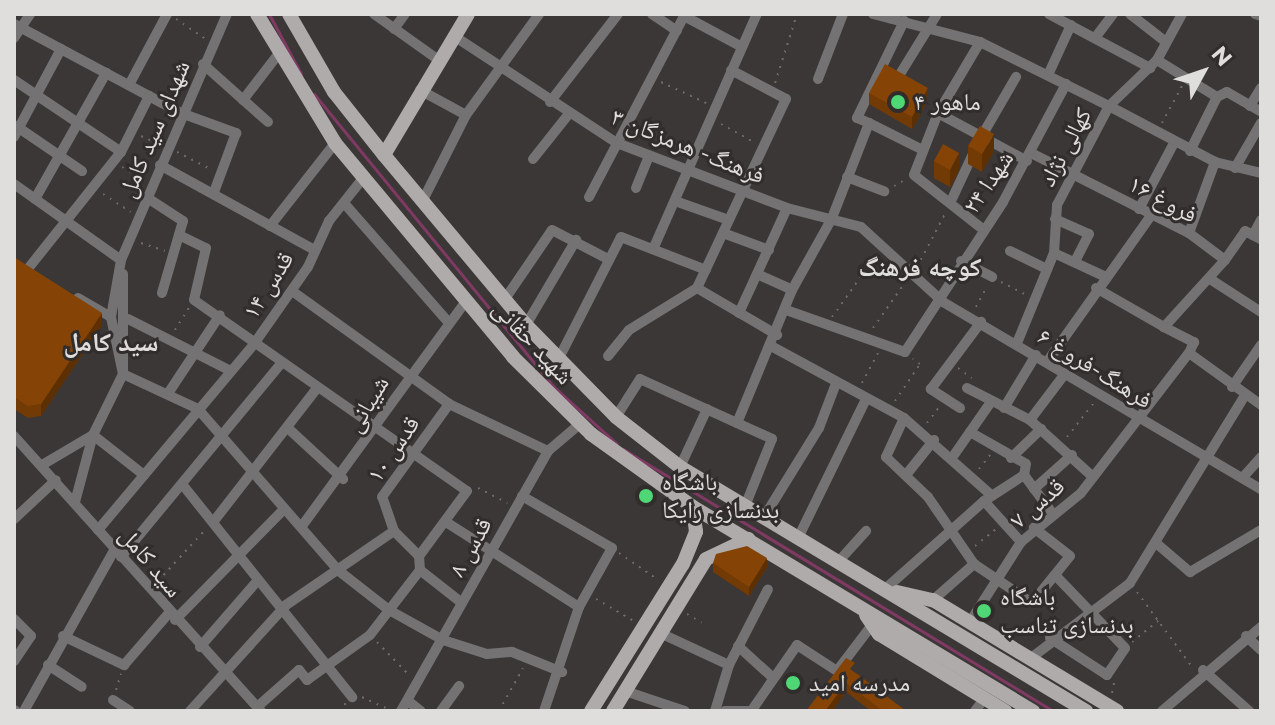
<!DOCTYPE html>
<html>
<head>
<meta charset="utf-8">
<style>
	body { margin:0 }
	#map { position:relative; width:1275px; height:725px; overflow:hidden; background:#3b3736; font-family:Montserrat,"Noto Naskh Arabic",sans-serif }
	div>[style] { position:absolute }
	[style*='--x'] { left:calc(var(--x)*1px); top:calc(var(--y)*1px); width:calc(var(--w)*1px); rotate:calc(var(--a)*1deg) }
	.stream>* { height:3px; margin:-1.5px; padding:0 1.5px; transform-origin:1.5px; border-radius:1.5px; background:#7f3963 }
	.path>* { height:2px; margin-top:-1px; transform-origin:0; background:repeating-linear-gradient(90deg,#6d6a69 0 2px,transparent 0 8px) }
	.minor>* { height:10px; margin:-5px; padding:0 5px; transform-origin:5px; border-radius:5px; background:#747272 }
	.major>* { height:14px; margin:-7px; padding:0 7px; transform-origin:7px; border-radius:7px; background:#afabab }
	.wall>* { inset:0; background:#723a04 }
	.shaded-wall>* { inset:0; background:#5d3004 }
	.building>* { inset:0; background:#854405 }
	.dots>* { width:22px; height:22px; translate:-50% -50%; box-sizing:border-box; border:4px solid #312d2c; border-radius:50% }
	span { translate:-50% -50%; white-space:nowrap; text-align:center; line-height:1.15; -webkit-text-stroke:6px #312d2c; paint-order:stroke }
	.poi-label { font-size:24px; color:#e0dedd }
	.left { translate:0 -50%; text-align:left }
	.street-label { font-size:24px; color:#e0dedd }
	.neighbourhood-label { font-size:26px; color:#e0dedd; font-weight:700 }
	.frame { position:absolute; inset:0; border:16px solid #e0dedd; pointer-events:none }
	.north { position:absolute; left:1163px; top:32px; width:80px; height:80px; -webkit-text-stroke:6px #312d2c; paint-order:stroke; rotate:50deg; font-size:22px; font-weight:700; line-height:32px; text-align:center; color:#e0dedd }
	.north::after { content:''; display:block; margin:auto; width:28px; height:36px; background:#e0dedd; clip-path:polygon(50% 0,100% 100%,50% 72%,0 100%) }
</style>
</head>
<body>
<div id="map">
	<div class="stream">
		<i style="--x:269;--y:14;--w:68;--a:61.9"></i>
		<i style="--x:314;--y:94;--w:377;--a:50.7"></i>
		<i style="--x:553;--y:386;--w:86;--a:42.2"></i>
		<i style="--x:623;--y:449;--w:504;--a:31.35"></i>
	</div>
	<div class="path">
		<i style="--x:176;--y:19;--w:34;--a:34"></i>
		<i style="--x:661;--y:82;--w:50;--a:25"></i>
		<i style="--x:775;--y:83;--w:72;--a:-72.3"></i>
		<i style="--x:1162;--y:123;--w:42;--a:-61.6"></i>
		<i style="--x:721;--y:124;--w:37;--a:29"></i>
		<i style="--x:141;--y:136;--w:22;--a:24"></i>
		<i style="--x:177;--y:152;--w:38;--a:27"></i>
		<i style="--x:122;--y:167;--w:26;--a:31"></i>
		<i style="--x:894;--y:186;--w:14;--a:-30"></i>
		<i style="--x:103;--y:194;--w:33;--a:33"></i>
		<i style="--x:141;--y:243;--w:25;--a:18"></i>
		<i style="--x:917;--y:267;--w:62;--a:-62.2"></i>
		<i style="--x:1001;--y:282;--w:29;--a:27"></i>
		<i style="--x:976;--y:307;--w:21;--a:-62"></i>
		<i style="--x:832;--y:317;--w:74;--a:-54.4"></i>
		<i style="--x:873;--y:328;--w:57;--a:-54.9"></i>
		<i style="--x:175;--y:330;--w:26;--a:-58"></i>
		<i style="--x:958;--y:368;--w:17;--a:36"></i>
		<i style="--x:862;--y:383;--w:34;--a:-62"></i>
		<i style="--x:895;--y:401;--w:45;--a:-56"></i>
		<i style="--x:920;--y:364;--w:9;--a:-144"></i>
		<i style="--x:927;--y:423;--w:21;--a:-53"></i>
		<i style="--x:1067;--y:437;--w:42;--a:-51.8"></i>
		<i style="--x:979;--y:469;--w:18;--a:-52"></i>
		<i style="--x:478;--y:488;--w:33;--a:27"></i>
		<i style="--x:975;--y:546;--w:26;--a:-39"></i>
		<i style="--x:619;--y:553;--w:46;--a:34.4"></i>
		<i style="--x:158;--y:581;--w:69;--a:-47.3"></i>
		<i style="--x:1137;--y:592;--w:93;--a:53.7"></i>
		<i style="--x:596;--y:599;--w:42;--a:30.3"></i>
		<i style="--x:687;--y:614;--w:17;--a:31"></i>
		<i style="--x:377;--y:642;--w:46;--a:45.9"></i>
		<i style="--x:1132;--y:642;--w:36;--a:-39"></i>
		<i style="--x:116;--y:690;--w:17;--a:-73"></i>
		<i style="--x:1112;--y:693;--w:14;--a:-78"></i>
		<i style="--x:362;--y:697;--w:33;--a:25"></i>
		<i style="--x:339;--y:711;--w:11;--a:-49"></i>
		<i style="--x:499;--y:711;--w:49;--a:-60.8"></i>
	</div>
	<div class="minor">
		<i style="--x:374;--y:14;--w:81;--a:35.5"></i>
		<i style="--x:652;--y:14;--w:30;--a:34"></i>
		<i style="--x:873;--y:14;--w:111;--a:14.7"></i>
		<i style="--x:980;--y:42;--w:144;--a:26.4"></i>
		<i style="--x:1109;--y:106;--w:66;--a:-43.8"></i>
		<i style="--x:1157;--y:60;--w:52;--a:-61.5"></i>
		<i style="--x:1049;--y:14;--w:115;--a:28.1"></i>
		<i style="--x:1130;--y:14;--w:46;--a:37.9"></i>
		<i style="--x:1255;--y:14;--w:6;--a:18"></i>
		<i style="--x:684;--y:16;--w:66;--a:28.1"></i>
		<i style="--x:14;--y:24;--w:189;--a:28.1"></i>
		<i style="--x:181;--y:113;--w:59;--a:20"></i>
		<i style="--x:236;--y:133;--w:63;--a:110.4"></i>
		<i style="--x:394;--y:29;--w:19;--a:-54"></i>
		<i style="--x:454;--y:36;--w:195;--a:33.3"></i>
		<i style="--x:617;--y:143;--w:182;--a:20.9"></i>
		<i style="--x:787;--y:208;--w:76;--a:14.4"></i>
		<i style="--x:861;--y:227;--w:111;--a:42.4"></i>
		<i style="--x:943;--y:302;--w:369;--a:30.5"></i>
		<i style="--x:14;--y:38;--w:29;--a:-56"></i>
		<i style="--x:1095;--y:38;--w:30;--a:-53"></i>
		<i style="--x:980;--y:42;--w:82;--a:120.6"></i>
		<i style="--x:938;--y:113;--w:66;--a:111.2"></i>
		<i style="--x:914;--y:175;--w:84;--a:38.2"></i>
		<i style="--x:1157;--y:60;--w:70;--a:31.7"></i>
		<i style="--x:1217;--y:97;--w:11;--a:-27"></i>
		<i style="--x:1227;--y:92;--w:39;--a:30"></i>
		<i style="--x:203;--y:64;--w:87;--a:41.7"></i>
		<i style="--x:1048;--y:75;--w:55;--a:-65.3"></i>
		<i style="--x:818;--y:79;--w:70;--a:-69"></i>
		<i style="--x:897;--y:79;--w:76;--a:-58.4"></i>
		<i style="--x:14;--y:80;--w:129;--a:33.9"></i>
		<i style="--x:129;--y:85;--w:81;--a:-61.8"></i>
		<i style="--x:420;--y:90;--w:52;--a:28.5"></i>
		<i style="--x:243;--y:100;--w:59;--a:-52.5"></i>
		<i style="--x:550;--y:102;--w:111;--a:-52.3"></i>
		<i style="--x:1250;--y:106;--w:21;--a:-59"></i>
		<i style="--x:938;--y:113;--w:101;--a:28.3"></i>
		<i style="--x:869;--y:123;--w:60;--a:26.6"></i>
		<i style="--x:16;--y:126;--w:80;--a:34.3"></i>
		<i style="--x:14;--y:137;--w:100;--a:-61.9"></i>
		<i style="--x:980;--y:139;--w:72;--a:-59.9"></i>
		<i style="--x:1190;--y:151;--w:60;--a:-63.4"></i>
		<i style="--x:1031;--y:153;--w:177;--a:26.9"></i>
		<i style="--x:1189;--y:233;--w:45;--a:36.9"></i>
		<i style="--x:1225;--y:260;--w:35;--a:-55"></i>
		<i style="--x:1245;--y:231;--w:18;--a:27"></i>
		<i style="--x:533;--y:159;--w:56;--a:-51.5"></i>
		<i style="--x:160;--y:165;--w:172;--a:28.8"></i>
		<i style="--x:1235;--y:168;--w:52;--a:-60"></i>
		<i style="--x:847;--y:177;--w:40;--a:21"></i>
		<i style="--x:14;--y:184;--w:131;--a:35.4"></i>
		<i style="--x:636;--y:188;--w:35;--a:-68"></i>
		<i style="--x:146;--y:197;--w:44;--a:33"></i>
		<i style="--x:183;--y:221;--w:75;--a:106.3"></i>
		<i style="--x:589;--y:197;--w:207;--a:-62.3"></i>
		<i style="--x:35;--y:199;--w:145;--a:-60.6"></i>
		<i style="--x:952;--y:199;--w:50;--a:-65"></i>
		<i style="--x:423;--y:200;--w:95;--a:-63.2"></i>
		<i style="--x:466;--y:115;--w:125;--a:-54.1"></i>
		<i style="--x:675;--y:201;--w:57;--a:19.4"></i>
		<i style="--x:344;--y:203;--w:158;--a:48.8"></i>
		<i style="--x:1139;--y:209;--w:75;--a:-62.1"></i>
		<i style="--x:1055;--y:219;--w:37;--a:24"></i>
		<i style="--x:1089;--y:234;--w:31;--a:117"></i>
		<i style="--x:270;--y:226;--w:105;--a:-51.9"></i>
		<i style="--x:723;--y:233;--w:49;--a:20.3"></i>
		<i style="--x:1189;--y:233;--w:76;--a:-69.9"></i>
		<i style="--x:179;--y:235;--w:30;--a:26"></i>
		<i style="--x:206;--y:248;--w:53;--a:103"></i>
		<i style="--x:194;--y:300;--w:333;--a:35"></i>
		<i style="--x:467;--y:491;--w:81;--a:126.4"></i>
		<i style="--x:1253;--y:235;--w:17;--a:-62"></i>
		<i style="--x:654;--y:247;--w:255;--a:-66.2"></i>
		<i style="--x:1010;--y:251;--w:41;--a:25.9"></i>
		<i style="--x:1054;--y:253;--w:57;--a:24.8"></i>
		<i style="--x:1225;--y:260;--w:91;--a:132.3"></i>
		<i style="--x:1164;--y:327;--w:34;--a:27"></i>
		<i style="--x:1194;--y:342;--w:12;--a:114"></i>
		<i style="--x:1189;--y:353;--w:89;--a:35.8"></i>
		<i style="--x:961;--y:261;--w:35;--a:27"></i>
		<i style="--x:27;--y:270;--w:151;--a:-51.5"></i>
		<i style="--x:121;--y:152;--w:63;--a:-63.4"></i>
		<i style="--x:759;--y:275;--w:36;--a:24"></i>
		<i style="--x:1210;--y:279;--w:61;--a:32.9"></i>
		<i style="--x:697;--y:288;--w:93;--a:30.4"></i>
		<i style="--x:1096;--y:288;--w:78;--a:29.8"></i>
		<i style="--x:292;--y:291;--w:193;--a:35.7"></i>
		<i style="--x:449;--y:404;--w:110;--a:25.4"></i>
		<i style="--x:78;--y:298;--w:38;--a:30"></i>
		<i style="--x:505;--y:299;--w:83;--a:-55.7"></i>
		<i style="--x:552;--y:230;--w:63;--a:27.4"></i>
		<i style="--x:789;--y:311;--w:123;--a:19.5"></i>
		<i style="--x:905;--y:352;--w:179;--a:-56.8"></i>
		<i style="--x:1003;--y:202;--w:134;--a:-61.9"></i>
		<i style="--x:739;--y:313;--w:115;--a:-65.4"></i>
		<i style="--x:128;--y:319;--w:115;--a:26.8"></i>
		<i style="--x:526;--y:325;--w:99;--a:-59.5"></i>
		<i style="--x:1017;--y:343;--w:97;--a:-67.7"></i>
		<i style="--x:1054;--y:253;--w:48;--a:-86.4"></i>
		<i style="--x:1057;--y:205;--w:112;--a:-62.3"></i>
		<i style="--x:1109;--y:106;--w:120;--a:27.8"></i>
		<i style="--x:1215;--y:162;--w:47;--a:13.4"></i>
		<i style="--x:771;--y:346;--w:151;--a:28.4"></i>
		<i style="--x:904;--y:418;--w:116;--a:41.5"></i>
		<i style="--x:608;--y:356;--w:33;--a:-51"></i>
		<i style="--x:629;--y:330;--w:80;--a:-31.7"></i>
		<i style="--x:697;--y:288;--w:209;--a:-64.8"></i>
		<i style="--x:786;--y:99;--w:62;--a:-152.2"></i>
		<i style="--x:558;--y:360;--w:138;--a:-62.9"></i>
		<i style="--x:621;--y:237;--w:91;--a:21.2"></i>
		<i style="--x:1047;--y:362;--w:181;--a:-54.6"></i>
		<i style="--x:123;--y:374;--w:83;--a:25"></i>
		<i style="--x:198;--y:409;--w:215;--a:49"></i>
		<i style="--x:339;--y:571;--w:63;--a:38"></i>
		<i style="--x:389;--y:610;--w:62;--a:29.1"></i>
		<i style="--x:443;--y:640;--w:46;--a:17.7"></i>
		<i style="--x:487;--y:654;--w:25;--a:-5"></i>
		<i style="--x:512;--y:652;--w:54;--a:21.8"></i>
		<i style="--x:123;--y:374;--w:58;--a:-101.9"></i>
		<i style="--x:111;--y:317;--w:58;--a:-80"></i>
		<i style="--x:121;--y:260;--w:268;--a:-66.7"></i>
		<i style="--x:1232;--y:387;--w:51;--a:-55.4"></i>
		<i style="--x:967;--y:388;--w:71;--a:26.9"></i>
		<i style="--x:1030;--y:420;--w:85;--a:42.1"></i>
		<i style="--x:169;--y:392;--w:92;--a:-56.5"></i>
		<i style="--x:960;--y:408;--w:35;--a:-147"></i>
		<i style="--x:931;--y:389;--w:84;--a:-53.3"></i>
		<i style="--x:1004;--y:408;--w:62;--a:-58.9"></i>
		<i style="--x:616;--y:417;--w:45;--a:-57.7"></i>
		<i style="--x:640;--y:379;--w:145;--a:24.4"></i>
		<i style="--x:772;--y:439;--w:72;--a:111.9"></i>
		<i style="--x:904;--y:418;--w:43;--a:114.8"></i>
		<i style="--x:886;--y:457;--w:58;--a:43.6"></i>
		<i style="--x:928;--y:497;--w:81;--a:55.5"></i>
		<i style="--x:974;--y:564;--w:70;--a:33.9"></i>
		<i style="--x:1032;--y:603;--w:60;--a:-51"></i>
		<i style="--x:1070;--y:556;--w:46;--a:-142.1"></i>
		<i style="--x:1030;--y:420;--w:56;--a:-52.9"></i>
		<i style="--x:737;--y:423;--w:144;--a:-67.5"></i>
		<i style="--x:792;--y:290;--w:82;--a:-60.9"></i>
		<i style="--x:832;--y:218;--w:102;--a:-68.7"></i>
		<i style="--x:869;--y:123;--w:13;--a:-157"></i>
		<i style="--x:857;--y:118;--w:108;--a:-64.1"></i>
		<i style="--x:291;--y:431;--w:71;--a:42.7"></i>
		<i style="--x:970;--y:432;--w:64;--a:29.7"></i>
		<i style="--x:1026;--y:464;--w:11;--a:100"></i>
		<i style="--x:93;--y:435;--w:65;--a:38.1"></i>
		<i style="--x:14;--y:436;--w:370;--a:48.1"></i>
		<i style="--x:954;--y:455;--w:65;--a:-55.1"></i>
		<i style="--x:1011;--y:458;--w:42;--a:-44"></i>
		<i style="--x:42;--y:465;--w:59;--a:-30.5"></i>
		<i style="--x:680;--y:467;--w:64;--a:-65"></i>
		<i style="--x:906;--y:475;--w:45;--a:-51.3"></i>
		<i style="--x:1245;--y:475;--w:24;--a:-48"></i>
		<i style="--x:182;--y:484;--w:273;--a:51.4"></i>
		<i style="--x:1034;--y:489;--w:51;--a:-41.8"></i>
		<i style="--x:522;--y:496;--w:104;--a:30"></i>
		<i style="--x:612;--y:548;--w:68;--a:119.2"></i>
		<i style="--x:579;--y:607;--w:110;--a:108.6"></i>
		<i style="--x:75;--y:502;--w:69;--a:-75"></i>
		<i style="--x:93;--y:435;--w:68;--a:-63.8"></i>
		<i style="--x:123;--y:374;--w:100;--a:-90"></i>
		<i style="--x:764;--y:517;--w:105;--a:-58.3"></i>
		<i style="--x:819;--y:428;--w:45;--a:-69.1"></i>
		<i style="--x:14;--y:519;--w:57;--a:-42.9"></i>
		<i style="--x:214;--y:521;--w:165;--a:-52.2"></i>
		<i style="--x:446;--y:522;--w:158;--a:32.6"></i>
		<i style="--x:302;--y:526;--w:278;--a:-53.9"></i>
		<i style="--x:98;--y:530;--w:243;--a:-50"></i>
		<i style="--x:254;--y:344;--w:94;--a:-55"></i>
		<i style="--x:308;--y:267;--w:51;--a:-65.5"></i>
		<i style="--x:329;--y:221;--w:56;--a:-51.5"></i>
		<i style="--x:798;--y:538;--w:155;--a:-63.9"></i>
		<i style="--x:1021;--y:542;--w:55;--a:-132.1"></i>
		<i style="--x:984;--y:501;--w:48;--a:-33"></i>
		<i style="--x:1024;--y:475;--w:49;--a:53.4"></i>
		<i style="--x:1156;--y:543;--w:45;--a:40.5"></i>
		<i style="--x:1190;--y:572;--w:82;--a:-30.6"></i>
		<i style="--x:121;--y:557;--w:249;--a:-50.4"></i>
		<i style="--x:838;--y:562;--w:42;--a:-47.9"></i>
		<i style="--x:420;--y:570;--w:53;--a:38.2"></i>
		<i style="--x:885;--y:589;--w:132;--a:-41.6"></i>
		<i style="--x:933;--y:600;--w:55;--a:-41.3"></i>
		<i style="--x:14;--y:619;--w:24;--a:45"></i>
		<i style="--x:31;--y:636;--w:30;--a:124"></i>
		<i style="--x:175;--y:620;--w:154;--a:-45.5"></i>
		<i style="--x:970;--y:622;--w:95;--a:-57.5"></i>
		<i style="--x:1021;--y:542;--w:77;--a:-39.2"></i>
		<i style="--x:1081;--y:493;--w:177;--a:-52.4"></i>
		<i style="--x:660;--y:633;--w:76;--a:24.9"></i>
		<i style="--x:63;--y:636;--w:68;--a:25.4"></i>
		<i style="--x:124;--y:665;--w:69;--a:-49.1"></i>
		<i style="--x:1246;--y:636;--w:21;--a:43"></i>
		<i style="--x:1050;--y:638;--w:68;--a:33"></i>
		<i style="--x:1107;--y:675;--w:32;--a:-56"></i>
		<i style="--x:1125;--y:648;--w:100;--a:-133.8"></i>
		<i style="--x:738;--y:646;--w:45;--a:42.3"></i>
		<i style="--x:200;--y:647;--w:89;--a:-49.1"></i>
		<i style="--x:1031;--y:658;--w:124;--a:-37.1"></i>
		<i style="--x:1130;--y:583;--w:220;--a:-58.5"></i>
		<i style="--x:48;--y:665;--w:40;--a:32.9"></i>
		<i style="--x:840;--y:667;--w:53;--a:-52.7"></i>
		<i style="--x:1203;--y:670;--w:62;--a:41.7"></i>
		<i style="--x:625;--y:691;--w:63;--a:18.4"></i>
		<i style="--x:113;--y:700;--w:20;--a:33"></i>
		<i style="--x:408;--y:701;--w:16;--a:38"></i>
		<i style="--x:257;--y:707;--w:56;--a:-41.4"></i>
		<i style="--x:299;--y:670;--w:13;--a:51"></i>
		<i style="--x:307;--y:680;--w:77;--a:-35.5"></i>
		<i style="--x:370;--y:635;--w:82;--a:-52.4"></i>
		<i style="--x:420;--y:570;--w:14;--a:-94"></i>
		<i style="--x:419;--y:556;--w:35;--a:-135"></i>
		<i style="--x:14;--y:710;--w:2;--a:27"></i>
		<i style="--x:752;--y:710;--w:79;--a:-55.3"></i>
		<i style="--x:797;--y:645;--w:48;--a:33"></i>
		<i style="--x:24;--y:711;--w:186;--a:-60.7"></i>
		<i style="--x:190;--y:711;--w:143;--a:-47.8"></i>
		<i style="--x:286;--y:605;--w:131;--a:-34.4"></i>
		<i style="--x:394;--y:531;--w:36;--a:-109"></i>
		<i style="--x:382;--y:497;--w:115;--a:-54.2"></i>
		<i style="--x:401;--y:711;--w:299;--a:-60.5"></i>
		<i style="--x:548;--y:451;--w:43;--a:-40.3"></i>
		<i style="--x:441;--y:711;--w:31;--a:-54"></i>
		<i style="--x:715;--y:711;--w:48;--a:-73.1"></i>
		<i style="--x:729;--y:665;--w:85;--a:-62.8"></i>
		<i style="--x:725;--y:711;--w:29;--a:0"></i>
		<i style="--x:975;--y:711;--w:15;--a:-53"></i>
		<i style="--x:1162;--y:711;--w:130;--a:-40.3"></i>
	</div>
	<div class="major">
		<i style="--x:257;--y:14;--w:151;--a:58.8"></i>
		<i style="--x:335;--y:143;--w:278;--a:50.2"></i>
		<i style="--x:513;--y:357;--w:110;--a:44.6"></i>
		<i style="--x:591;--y:434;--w:125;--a:35.6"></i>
		<i style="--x:693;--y:507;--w:397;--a:31"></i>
		<i style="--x:289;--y:14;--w:90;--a:60"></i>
		<i style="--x:334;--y:92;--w:80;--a:51.6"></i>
		<i style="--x:384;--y:155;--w:222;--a:50.1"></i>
		<i style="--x:526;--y:325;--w:129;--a:45.6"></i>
		<i style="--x:616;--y:417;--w:81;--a:38"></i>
		<i style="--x:680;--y:467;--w:474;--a:31"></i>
		<i style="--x:384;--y:155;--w:164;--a:-59.2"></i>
		<i style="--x:897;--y:592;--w:37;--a:13"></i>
		<i style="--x:933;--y:600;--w:215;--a:31.1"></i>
		<i style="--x:866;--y:615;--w:23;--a:56"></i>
		<i style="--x:879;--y:634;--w:148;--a:31.4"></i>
		<i style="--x:591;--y:711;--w:173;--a:-58"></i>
		<i style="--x:683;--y:564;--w:35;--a:-68"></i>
		<i style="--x:696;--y:532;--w:25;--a:-97"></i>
		<i style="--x:613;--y:711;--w:178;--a:-58.5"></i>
		<i style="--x:706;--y:559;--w:47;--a:-25.5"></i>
	</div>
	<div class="wall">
		<i style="clip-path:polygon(869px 93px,928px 100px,912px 129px,869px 104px)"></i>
		<i style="clip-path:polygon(968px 146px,994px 151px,982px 172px,968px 164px)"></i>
		<i style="clip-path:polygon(934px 161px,959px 170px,950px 187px,934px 178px)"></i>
		<i style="clip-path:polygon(14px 257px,102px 325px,41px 416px,28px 418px,14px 409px)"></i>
		<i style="clip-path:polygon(713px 563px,767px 567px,749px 596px,713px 572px)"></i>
		<i style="clip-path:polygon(855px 672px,906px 711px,871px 711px,846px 692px,832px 711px,806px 711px)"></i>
	</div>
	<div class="shaded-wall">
		<i style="clip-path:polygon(928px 88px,928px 100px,912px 129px,912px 117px)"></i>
		<i style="clip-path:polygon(994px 134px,994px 151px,982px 172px,982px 154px)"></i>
		<i style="clip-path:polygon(959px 153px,959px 170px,950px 187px,950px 170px)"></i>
		<i style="clip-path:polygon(102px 313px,102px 325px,41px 416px,41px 404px)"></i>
		<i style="clip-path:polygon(767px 558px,767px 567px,749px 596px,749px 587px)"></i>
		<i style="clip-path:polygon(846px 683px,846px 692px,832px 711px,825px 711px)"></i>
	</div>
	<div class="building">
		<i style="clip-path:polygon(885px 64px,928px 88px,912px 117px,869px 93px)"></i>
		<i style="clip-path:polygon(980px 126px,994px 134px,982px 154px,968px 146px)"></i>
		<i style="clip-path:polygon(943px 144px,959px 153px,950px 170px,934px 161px)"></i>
		<i style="clip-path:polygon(14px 257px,102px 313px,41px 404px,28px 406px,14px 397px)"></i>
		<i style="clip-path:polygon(747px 546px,767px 558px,749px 587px,713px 563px,716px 554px)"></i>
		<i style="clip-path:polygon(846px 658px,855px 663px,850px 669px,906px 711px,883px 711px,846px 683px,825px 711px,806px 711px)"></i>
	</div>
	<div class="dots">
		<i style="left:898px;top:102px;background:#4fd675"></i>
		<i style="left:646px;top:496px;background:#4fd675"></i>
		<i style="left:984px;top:611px;background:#4fd675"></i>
		<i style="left:793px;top:683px;background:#4fd675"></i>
	</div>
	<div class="poi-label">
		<span class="left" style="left:914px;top:102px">ماهور ۴</span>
		<span class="left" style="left:662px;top:496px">باشگاه<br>بدنسازی رایکا</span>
		<span class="left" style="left:1000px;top:611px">باشگاه<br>بدنسازی تناسب</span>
		<span class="left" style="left:809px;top:683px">مدرسه امید</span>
	</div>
	<div class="street-label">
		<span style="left:154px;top:129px;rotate:-67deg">شهدای سید کامل</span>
		<span style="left:688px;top:146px;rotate:22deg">فرهنگ- هرمزگان ۳</span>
		<span style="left:1065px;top:147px;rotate:-62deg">کهالی نژاد</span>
		<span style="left:988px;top:182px;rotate:-56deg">شهدا ۲۴</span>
		<span style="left:1163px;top:199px;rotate:28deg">فروغ ۱۶</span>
		<span style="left:268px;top:285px;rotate:-58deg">قدس ۱۴</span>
		<span style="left:533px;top:342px;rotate:47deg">شهید حقانی</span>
		<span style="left:1095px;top:368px;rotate:32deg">فرهنگ-فروغ ۶</span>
		<span style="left:367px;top:404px;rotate:-59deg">شیبانی</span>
		<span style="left:393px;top:449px;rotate:-56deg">قدس ۱۰</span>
		<span style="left:1037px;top:503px;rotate:-41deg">قدس ۷</span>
		<span style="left:470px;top:547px;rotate:-61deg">قدس ۸</span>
		<span style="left:151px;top:562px;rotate:50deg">سید کامل</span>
	</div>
	<div class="neighbourhood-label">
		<span style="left:920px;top:268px">کوچه فرهنگ</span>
		<span style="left:111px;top:343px">سید کامل</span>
	</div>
	<div class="frame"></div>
	<div class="north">N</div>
</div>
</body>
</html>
